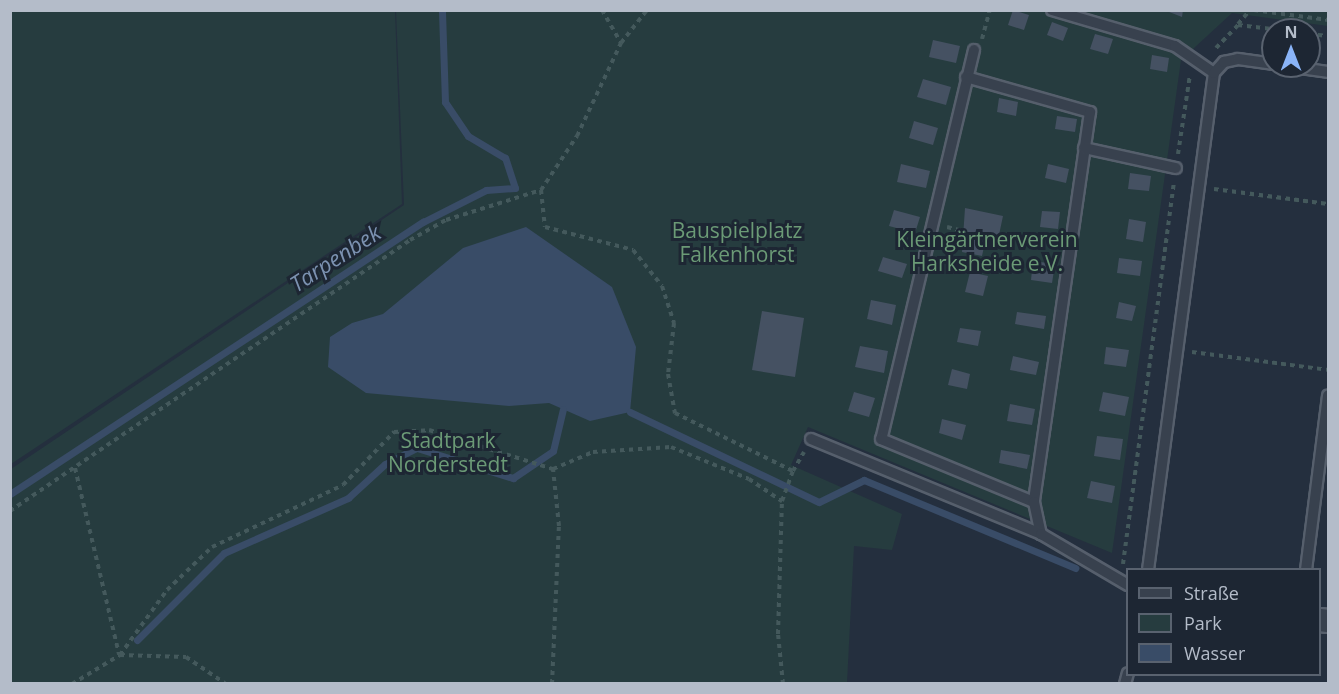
<!DOCTYPE html>
<html>
<head>
<meta charset="utf-8">
<style>
	body { margin:0 }
	#map { position:relative; width:1339px; height:694px; overflow:hidden; background:#242f3e; font-family:"Open Sans",sans-serif }
	div>[style] { position:absolute }
	[style*='--x'] { left:calc(var(--x)*1px); top:calc(var(--y)*1px); width:calc(var(--w)*1px); rotate:calc(var(--a)*1deg) }
	.green>* { inset:0; background:#263c3f }
	.water>* { inset:0; background:#394c67 }
	.stream>* { height:7px; margin:-3.5px; padding:0 3.5px; transform-origin:3.5px; border-radius:3.5px; background:#394c67 }
	.building>* { inset:0; background:#455162 }
	.path>* { height:4px; margin-top:-2px; transform-origin:0; background:repeating-linear-gradient(90deg,#44595c 0 4.5px,transparent 0 9px) }
	.roads { filter:drop-shadow(2px 0 #565f6c) drop-shadow(-2px 0 #565f6c) drop-shadow(0 2px #565f6c) drop-shadow(0 -2px #565f6c) }
	.service>* { height:10px; margin:-5px; padding:0 5px; transform-origin:5px; border-radius:5px; background:#38414e }
	.minor>* { height:22px; margin:-11px; padding:0 11px; transform-origin:11px; border-radius:11px; background:#38414e }
	span { translate:-50% -50%; white-space:nowrap; text-align:center; line-height:1.15; -webkit-text-stroke:6px #1d2633; paint-order:stroke }
	.park-label { font-size:21px; color:#6b9a76 }
	.water-label { font-size:22px; color:#7c92b1; font-style:italic }
	.frame { position:absolute; inset:0; border:12px solid #b4bcc9; pointer-events:none }
	.legend { position:absolute; left:1126px; top:568px; width:195px; height:108px; box-sizing:border-box; background:#1d2633; border:2px solid #59626f; margin:0; padding:8px 10px; list-style:none; font-size:18px; color:#b4bcc9 }
	.legend li { display:flex; align-items:center; gap:12px; height:30px }
	.legend b { width:30px; border:2px solid #59626f }
	.north { position:absolute; left:1261px; top:18px; width:60px; height:60px; box-sizing:border-box; background:#1d2633; border:2px solid #59626f; border-radius:50%; rotate:0deg; font-size:16px; font-weight:700; line-height:24px; text-align:center; color:#b4bcc9 }
	.north::after { content:''; display:block; margin:auto; width:21px; height:27px; background:#8ab4f8; clip-path:polygon(50% 0,100% 100%,50% 72%,0 100%) }
</style>
</head>
<body>
<div id="map">
	<div class="green">
		<i style="clip-path:polygon(11px 10px,395px 11px,402px 204px,11px 464px)"></i>
		<i style="clip-path:polygon(396px 11px,1328px 11px,1328px 26px,1232px 13px,1181px 60px,1112px 553px,808px 427px,791px 465px,902px 514px,892px 550px,854px 546px,847px 683px,11px 684px,11px 469px,404px 205px)"></i>
	</div>
	<div class="water">
		<i style="clip-path:polygon(526px 227px,612px 287px,636px 347px,630px 412px,590px 421px,549px 403px,509px 406px,366px 393px,328px 367px,330px 337px,352px 323px,383px 314px,463px 248px)"></i>
	</div>
	<div class="stream">
		<i style="--x:630;--y:412;--w:209;--a:25.5"></i>
		<i style="--x:819;--y:502;--w:50;--a:-26.1"></i>
		<i style="--x:864;--y:480;--w:229;--a:22.6"></i>
		<i style="--x:10;--y:494;--w:495;--a:-33.4"></i>
		<i style="--x:423;--y:222;--w:71;--a:-26.9"></i>
		<i style="--x:486;--y:190;--w:29;--a:-4"></i>
		<i style="--x:515;--y:188;--w:32;--a:-108"></i>
		<i style="--x:505;--y:158;--w:43;--a:-149.3"></i>
		<i style="--x:468;--y:136;--w:41;--a:-124.1"></i>
		<i style="--x:445;--y:102;--w:92;--a:-91.9"></i>
		<i style="--x:137;--y:640;--w:123;--a:-45"></i>
		<i style="--x:224;--y:553;--w:136;--a:-23.9"></i>
		<i style="--x:348;--y:498;--w:50;--a:-42.6"></i>
		<i style="--x:385;--y:464;--w:36;--a:-27"></i>
		<i style="--x:417;--y:448;--w:101;--a:17.4"></i>
		<i style="--x:513;--y:478;--w:48;--a:-34"></i>
		<i style="--x:553;--y:451;--w:43;--a:-76.6"></i>
	</div>
	<div class="building">
		<i style="clip-path:polygon(1013px 10px,1029px 15px,1024px 30px,1008px 25px)"></i>
		<i style="clip-path:polygon(1164px 10px,1183px 10px,1182px 17px)"></i>
		<i style="clip-path:polygon(1052px 22px,1068px 28px,1063px 41px,1047px 35px)"></i>
		<i style="clip-path:polygon(1095px 34px,1113px 39px,1108px 54px,1090px 49px)"></i>
		<i style="clip-path:polygon(933px 40px,960px 46px,956px 63px,929px 57px)"></i>
		<i style="clip-path:polygon(1152px 55px,1169px 58px,1167px 72px,1150px 69px)"></i>
		<i style="clip-path:polygon(923px 79px,951px 87px,946px 105px,917px 97px)"></i>
		<i style="clip-path:polygon(999px 98px,1018px 102px,1016px 116px,997px 112px)"></i>
		<i style="clip-path:polygon(1057px 116px,1077px 119px,1075px 132px,1055px 129px)"></i>
		<i style="clip-path:polygon(914px 121px,938px 128px,933px 145px,909px 138px)"></i>
		<i style="clip-path:polygon(901px 164px,930px 171px,926px 188px,897px 182px)"></i>
		<i style="clip-path:polygon(1048px 164px,1069px 169px,1066px 183px,1045px 178px)"></i>
		<i style="clip-path:polygon(1130px 173px,1151px 176px,1149px 191px,1128px 189px)"></i>
		<i style="clip-path:polygon(965px 208px,1003px 216px,999px 235px,987px 233px,982px 256px,962px 252px)"></i>
		<i style="clip-path:polygon(894px 210px,920px 217px,915px 233px,889px 226px)"></i>
		<i style="clip-path:polygon(1042px 211px,1060px 212px,1058px 229px,1040px 227px)"></i>
		<i style="clip-path:polygon(1129px 219px,1146px 222px,1143px 242px,1126px 239px)"></i>
		<i style="clip-path:polygon(883px 257px,907px 264px,902px 278px,878px 271px)"></i>
		<i style="clip-path:polygon(1119px 258px,1142px 261px,1140px 276px,1117px 273px)"></i>
		<i style="clip-path:polygon(1033px 261px,1055px 264px,1052px 283px,1031px 280px)"></i>
		<i style="clip-path:polygon(970px 272px,988px 276px,983px 296px,965px 292px)"></i>
		<i style="clip-path:polygon(871px 300px,896px 305px,892px 325px,867px 319px)"></i>
		<i style="clip-path:polygon(1119px 302px,1136px 306px,1132px 321px,1116px 318px)"></i>
		<i style="clip-path:polygon(762px 311px,804px 318px,795px 377px,752px 370px)"></i>
		<i style="clip-path:polygon(1017px 312px,1046px 316px,1044px 329px,1015px 324px)"></i>
		<i style="clip-path:polygon(960px 328px,981px 331px,978px 346px,957px 342px)"></i>
		<i style="clip-path:polygon(860px 346px,888px 351px,884px 373px,855px 367px)"></i>
		<i style="clip-path:polygon(1106px 347px,1129px 350px,1126px 367px,1104px 364px)"></i>
		<i style="clip-path:polygon(1013px 356px,1039px 362px,1036px 375px,1010px 370px)"></i>
		<i style="clip-path:polygon(952px 369px,970px 374px,967px 389px,948px 385px)"></i>
		<i style="clip-path:polygon(854px 392px,875px 398px,869px 417px,848px 411px)"></i>
		<i style="clip-path:polygon(1103px 392px,1129px 397px,1125px 416px,1099px 411px)"></i>
		<i style="clip-path:polygon(1010px 404px,1035px 409px,1032px 425px,1007px 421px)"></i>
		<i style="clip-path:polygon(942px 419px,966px 425px,962px 440px,939px 433px)"></i>
		<i style="clip-path:polygon(1097px 436px,1123px 439px,1120px 460px,1094px 456px)"></i>
		<i style="clip-path:polygon(1001px 450px,1030px 455px,1027px 469px,999px 463px)"></i>
		<i style="clip-path:polygon(1091px 481px,1115px 486px,1112px 503px,1087px 498px)"></i>
	</div>
	<div class="path">
		<i style="--x:602;--y:10;--w:38;--a:60"></i>
		<i style="--x:1254;--y:10;--w:75;--a:7.7"></i>
		<i style="--x:1238;--y:24;--w:18;--a:-49"></i>
		<i style="--x:1309;--y:34;--w:19;--a:6"></i>
		<i style="--x:982;--y:39;--w:30;--a:-75"></i>
		<i style="--x:1216;--y:48;--w:32;--a:-46"></i>
		<i style="--x:1238;--y:25;--w:42;--a:6.8"></i>
		<i style="--x:1178;--y:154;--w:80;--a:-81.4"></i>
		<i style="--x:1214;--y:189;--w:115;--a:7.5"></i>
		<i style="--x:541;--y:190;--w:37;--a:84"></i>
		<i style="--x:545;--y:227;--w:91;--a:14.6"></i>
		<i style="--x:633;--y:250;--w:46;--a:51.1"></i>
		<i style="--x:662;--y:286;--w:39;--a:72"></i>
		<i style="--x:674;--y:323;--w:51;--a:96.7"></i>
		<i style="--x:668;--y:374;--w:40;--a:80"></i>
		<i style="--x:675;--y:413;--w:131;--a:26.2"></i>
		<i style="--x:793;--y:471;--w:22;--a:-60"></i>
		<i style="--x:947;--y:227;--w:21;--a:14"></i>
		<i style="--x:1192;--y:352;--w:137;--a:7.5"></i>
		<i style="--x:75;--y:468;--w:191;--a:76.7"></i>
		<i style="--x:10;--y:511;--w:483;--a:-34.1"></i>
		<i style="--x:410;--y:240;--w:41;--a:-29.1"></i>
		<i style="--x:446;--y:220;--w:100;--a:-17.5"></i>
		<i style="--x:541;--y:190;--w:65;--a:-56.3"></i>
		<i style="--x:577;--y:136;--w:103;--a:-64.7"></i>
		<i style="--x:621;--y:43;--w:42;--a:-51.8"></i>
		<i style="--x:1123;--y:564;--w:385;--a:-82.4"></i>
		<i style="--x:120;--y:655;--w:80;--a:-54.1"></i>
		<i style="--x:167;--y:590;--w:62;--a:-43.7"></i>
		<i style="--x:212;--y:547;--w:145;--a:-25.3"></i>
		<i style="--x:343;--y:485;--w:74;--a:-46.1"></i>
		<i style="--x:394;--y:432;--w:35;--a:-3"></i>
		<i style="--x:429;--y:430;--w:130;--a:17.5"></i>
		<i style="--x:553;--y:469;--w:43;--a:-23"></i>
		<i style="--x:593;--y:452;--w:78;--a:-3.7"></i>
		<i style="--x:671;--y:447;--w:84;--a:22.3"></i>
		<i style="--x:749;--y:479;--w:40;--a:34"></i>
		<i style="--x:72;--y:684;--w:56;--a:-31.1"></i>
		<i style="--x:120;--y:655;--w:66;--a:1.7"></i>
		<i style="--x:186;--y:657;--w:48;--a:34"></i>
		<i style="--x:552;--y:684;--w:158;--a:-87.5"></i>
		<i style="--x:559;--y:526;--w:57;--a:-96"></i>
		<i style="--x:783;--y:684;--w:50;--a:-95.7"></i>
		<i style="--x:778;--y:634;--w:133;--a:-88.3"></i>
		<i style="--x:782;--y:501;--w:32;--a:-70"></i>
	</div>
	<div class="roads">
		<div class="service">
			<i style="--x:1052;--y:10;--w:128;--a:16.3"></i>
			<i style="--x:1175;--y:46;--w:47;--a:34.7"></i>
			<i style="--x:974;--y:50;--w:400;--a:103.4"></i>
			<i style="--x:881;--y:439;--w:165;--a:22.4"></i>
			<i style="--x:1286;--y:66;--w:42;--a:8.1"></i>
			<i style="--x:966;--y:77;--w:129;--a:15.8"></i>
			<i style="--x:1090;--y:112;--w:394;--a:98.2"></i>
			<i style="--x:1034;--y:502;--w:33;--a:78"></i>
			<i style="--x:1084;--y:148;--w:94;--a:12.3"></i>
			<i style="--x:811;--y:439;--w:249;--a:22.4"></i>
			<i style="--x:1041;--y:534;--w:101;--a:30.4"></i>
			<i style="--x:1148;--y:570;--w:501;--a:-82.44"></i>
			<i style="--x:1214;--y:73;--w:15;--a:-48"></i>
			<i style="--x:1224;--y:62;--w:14;--a:-12"></i>
			<i style="--x:1238;--y:59;--w:35;--a:8"></i>
			<i style="--x:1306;--y:570;--w:176;--a:-82.8"></i>
			<i style="--x:1125;--y:684;--w:11;--a:-75"></i>
		</div>
		<div class="minor">
			<i style="--x:1320;--y:620;--w:8;--a:7"></i>
		</div>
	</div>
	<div class="park-label">
		<span style="left:737px;top:242px">Bauspielplatz<br>Falkenhorst</span>
		<span style="left:987px;top:251px">Kleingärtnerverein<br>Harksheide e.V.</span>
		<span style="left:448px;top:452px">Stadtpark<br>Norderstedt</span>
	</div>
	<div class="water-label">
		<span style="left:335px;top:258px;rotate:-33deg">Tarpenbek</span>
	</div>
	<div class="frame"></div>
	<ul class="legend">
	<li><b style="height:8px;background:#38414e"></b>Straße</li>
	<li><b style="height:16px;background:#263c3f"></b>Park</li>
	<li><b style="height:16px;background:#394c67"></b>Wasser</li>
	</ul>
	<div class="north">N</div>
</div>
</body>
</html>
